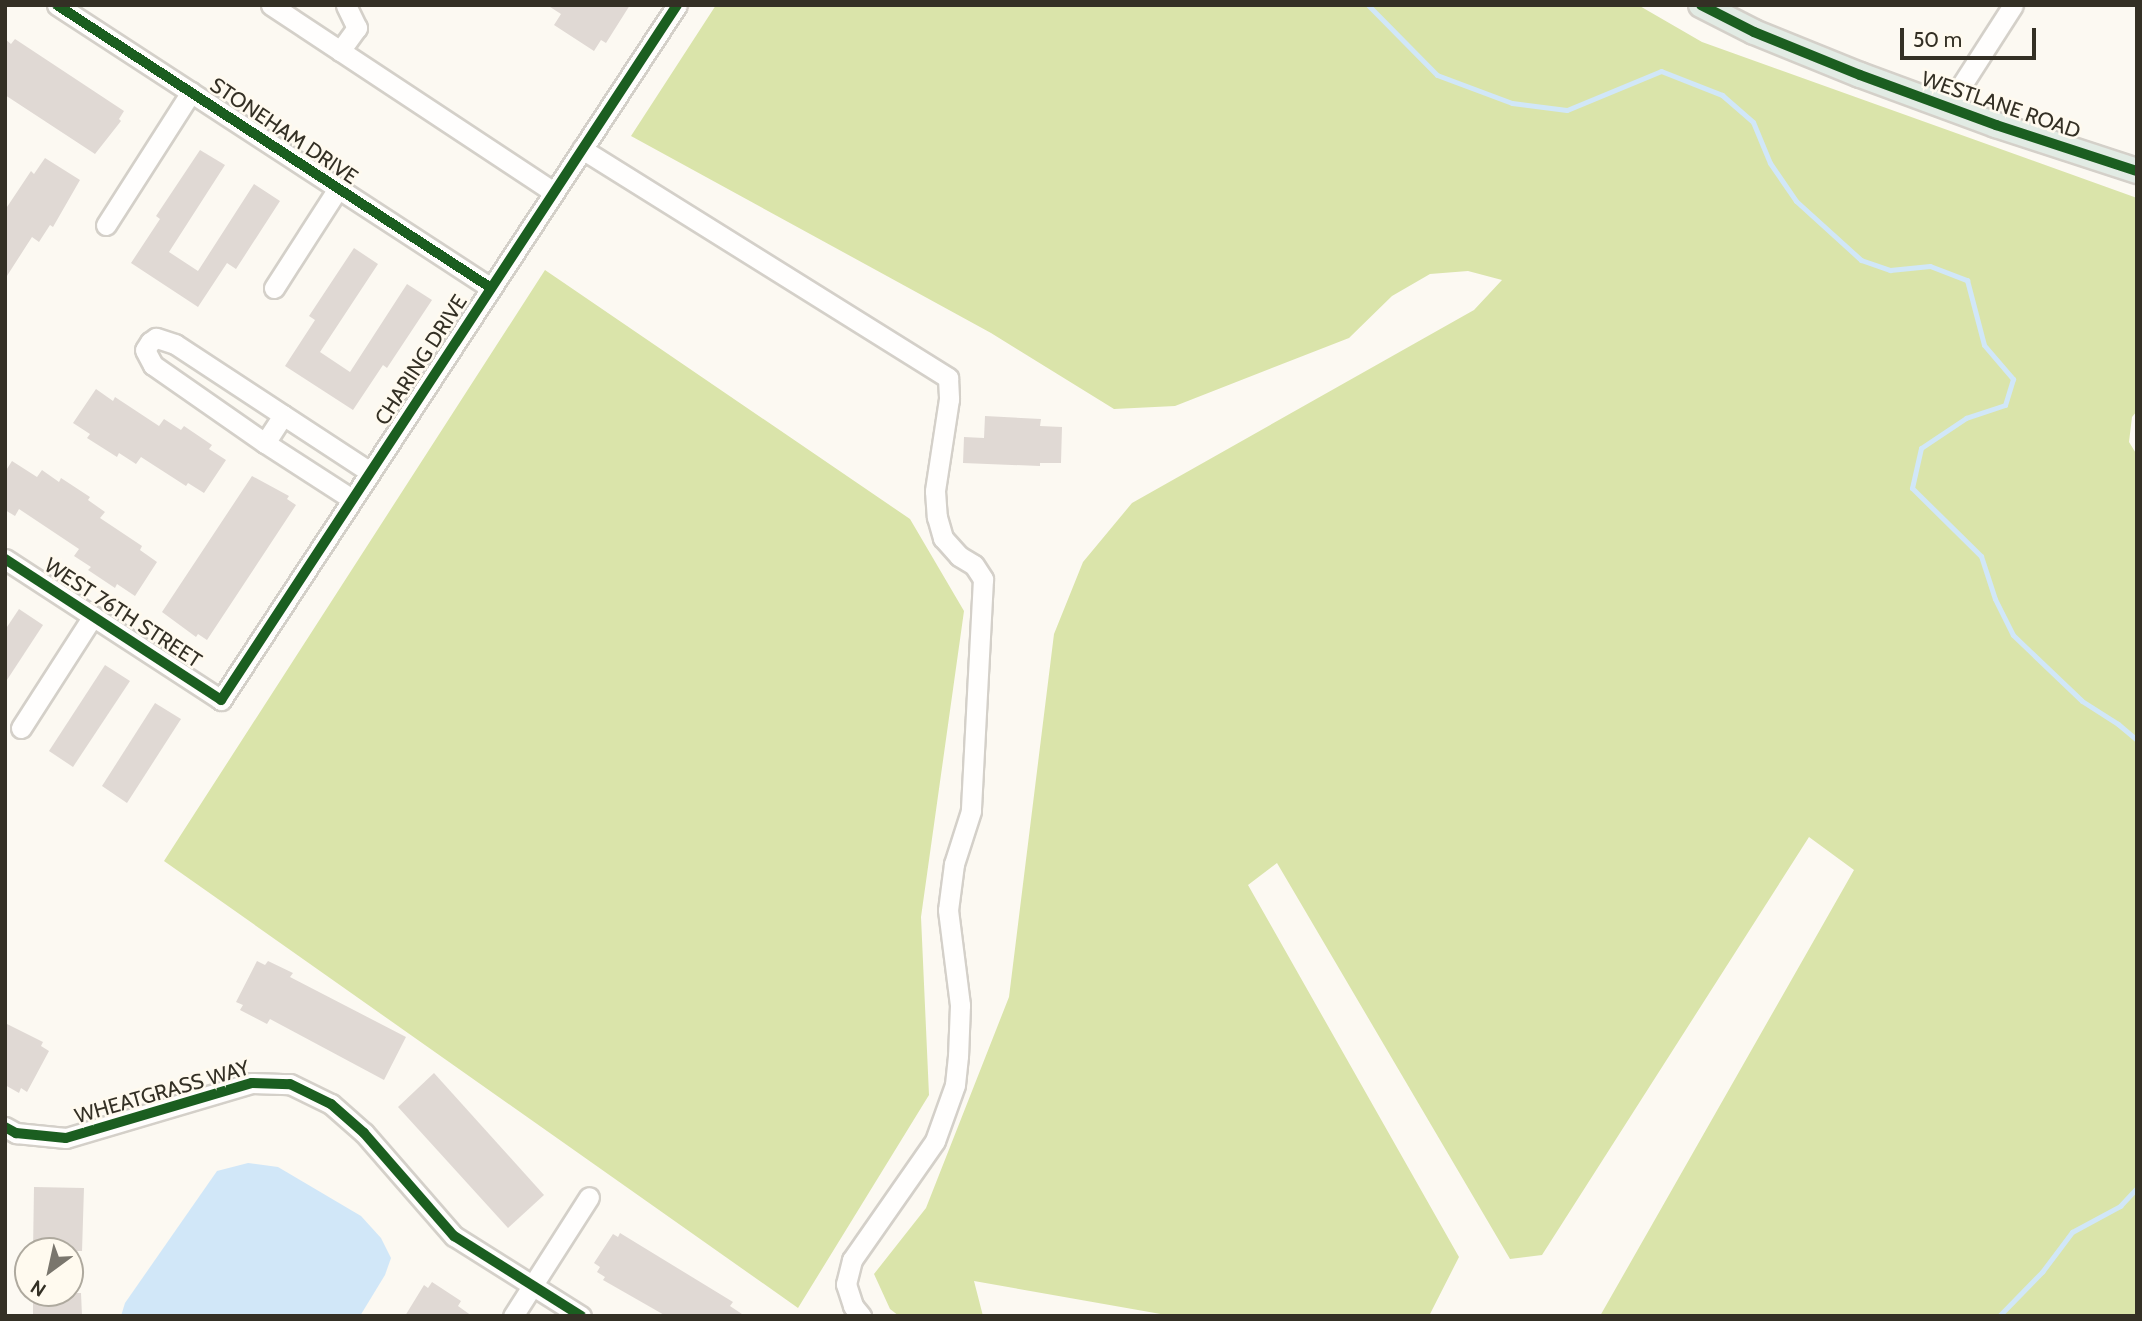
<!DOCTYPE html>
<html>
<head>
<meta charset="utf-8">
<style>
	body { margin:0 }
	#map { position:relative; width:2142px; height:1321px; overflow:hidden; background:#fcf9f2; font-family:Cabin,sans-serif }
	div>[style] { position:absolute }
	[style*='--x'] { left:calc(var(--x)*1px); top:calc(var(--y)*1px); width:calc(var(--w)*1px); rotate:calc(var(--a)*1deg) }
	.forest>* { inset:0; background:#dae4aa }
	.water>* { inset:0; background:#d1e7f8 }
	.stream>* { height:5px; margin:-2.5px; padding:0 2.5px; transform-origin:2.5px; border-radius:2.5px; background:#d1e7f8 }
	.building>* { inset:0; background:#e0d9d4 }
	.roads { filter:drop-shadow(2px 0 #d4d0c9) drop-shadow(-2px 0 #d4d0c9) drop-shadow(0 2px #d4d0c9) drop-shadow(0 -2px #d4d0c9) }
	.minor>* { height:19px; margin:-9.5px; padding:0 9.5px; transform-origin:9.5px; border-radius:9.5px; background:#fffefd }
	.major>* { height:24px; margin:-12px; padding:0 12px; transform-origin:12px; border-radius:12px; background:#e2ebe4 }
	.cycleway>* { height:10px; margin:-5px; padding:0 5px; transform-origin:5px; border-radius:5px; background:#1b5e20 }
	span { translate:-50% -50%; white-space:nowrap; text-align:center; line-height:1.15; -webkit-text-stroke:5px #fffaef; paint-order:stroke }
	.street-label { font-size:21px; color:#343025 }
	.frame { position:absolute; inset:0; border:7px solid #343025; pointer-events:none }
	.north { position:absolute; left:14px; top:1237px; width:70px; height:70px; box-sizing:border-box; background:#fffaef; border:2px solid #aea99e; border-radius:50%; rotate:213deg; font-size:19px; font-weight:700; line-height:28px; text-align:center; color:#343025 }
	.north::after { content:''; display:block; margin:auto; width:24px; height:32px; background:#7a766d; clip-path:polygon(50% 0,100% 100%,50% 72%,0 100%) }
	.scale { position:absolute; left:1900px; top:28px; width:136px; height:32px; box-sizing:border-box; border:4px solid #343025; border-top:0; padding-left:9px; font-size:21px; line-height:24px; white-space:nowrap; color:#343025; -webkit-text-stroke:5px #fffaef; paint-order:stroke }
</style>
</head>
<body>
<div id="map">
	<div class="forest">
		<i style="clip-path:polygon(716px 5px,1638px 5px,1702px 42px,2137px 198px,2137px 411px,2132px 417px,2129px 442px,2137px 455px,2137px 1316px,1600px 1316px,1854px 870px,1809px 837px,1542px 1255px,1510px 1259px,1277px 863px,1248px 885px,1459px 1257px,1429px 1316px,1172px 1316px,974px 1281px,983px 1316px,899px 1316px,890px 1309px,874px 1274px,926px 1208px,1009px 997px,1054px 634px,1083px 562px,1132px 503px,1474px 310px,1502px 280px,1468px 271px,1430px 274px,1392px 296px,1349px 338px,1175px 406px,1114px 409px,991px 333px,631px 136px)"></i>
		<i style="clip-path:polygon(545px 270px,910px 519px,964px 611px,921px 917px,929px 1095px,798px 1308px,164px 861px)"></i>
	</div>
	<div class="water">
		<i style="clip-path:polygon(248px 1163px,278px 1167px,361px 1216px,381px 1238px,391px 1258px,385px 1275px,360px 1316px,121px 1316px,125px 1303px,217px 1171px)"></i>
	</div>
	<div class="stream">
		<i style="--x:1368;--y:5;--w:98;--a:45.4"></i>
		<i style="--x:1437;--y:75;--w:80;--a:20.5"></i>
		<i style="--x:1512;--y:103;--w:55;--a:7.3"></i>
		<i style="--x:1567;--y:110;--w:102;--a:-22.5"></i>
		<i style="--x:1661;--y:71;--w:66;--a:21.5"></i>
		<i style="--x:1722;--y:95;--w:41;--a:41.1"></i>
		<i style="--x:1753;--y:122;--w:44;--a:67.5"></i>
		<i style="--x:1770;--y:163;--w:46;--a:55.6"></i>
		<i style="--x:1796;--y:201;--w:88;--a:42.2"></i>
		<i style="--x:1861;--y:260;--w:31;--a:19"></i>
		<i style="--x:1890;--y:270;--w:40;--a:-5.7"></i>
		<i style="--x:1930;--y:266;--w:40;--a:21"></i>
		<i style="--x:1967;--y:280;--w:67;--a:75.3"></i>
		<i style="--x:1984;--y:345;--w:45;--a:49.5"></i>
		<i style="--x:2013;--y:379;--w:27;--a:107"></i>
		<i style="--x:2005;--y:405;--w:41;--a:161.6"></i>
		<i style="--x:1966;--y:418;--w:54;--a:146.3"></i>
		<i style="--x:1921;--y:448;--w:41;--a:102.7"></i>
		<i style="--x:1912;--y:488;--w:97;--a:44.6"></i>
		<i style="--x:1981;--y:556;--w:45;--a:72"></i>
		<i style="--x:1995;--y:599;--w:40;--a:63.4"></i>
		<i style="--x:2013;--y:635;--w:95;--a:43.7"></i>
		<i style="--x:2082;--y:701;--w:43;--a:32.6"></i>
		<i style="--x:2118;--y:724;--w:25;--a:40"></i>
		<i style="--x:1999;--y:1316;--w:62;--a:-45.7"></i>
		<i style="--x:2042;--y:1272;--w:50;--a:-53.1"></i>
		<i style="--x:2072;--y:1232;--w:55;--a:-28.4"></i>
		<i style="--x:2120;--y:1206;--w:25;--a:-47"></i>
	</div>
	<div class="building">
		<i style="clip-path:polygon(547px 5px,630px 5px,606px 43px,601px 40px,594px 51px,554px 25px,561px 14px)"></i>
		<i style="clip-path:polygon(5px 39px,11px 44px,15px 39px,124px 111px,119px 119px,121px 121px,95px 154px,5px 95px)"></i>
		<i style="clip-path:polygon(200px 150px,225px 165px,169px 252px,198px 271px,254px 184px,280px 201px,236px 269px,227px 263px,198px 307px,131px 263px,160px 219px,156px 216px)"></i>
		<i style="clip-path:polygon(45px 158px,80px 180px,53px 227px,50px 225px,39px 242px,32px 237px,5px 279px,5px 210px,31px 171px,34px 174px)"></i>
		<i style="clip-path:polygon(354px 248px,378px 264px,320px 352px,350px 372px,407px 284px,432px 300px,387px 368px,383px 365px,353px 410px,285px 366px,315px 320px,309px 316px)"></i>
		<i style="clip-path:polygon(96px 389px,113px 401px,115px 397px,159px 426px,164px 419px,181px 430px,184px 426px,212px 445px,209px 449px,226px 460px,204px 493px,188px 483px,186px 486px,141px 457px,136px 464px,119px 453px,117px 457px,87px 438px,90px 434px,73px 423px)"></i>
		<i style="clip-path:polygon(985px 416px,1041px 419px,1040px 426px,1062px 427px,1061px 463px,1040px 463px,1040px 466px,963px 463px,964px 437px,984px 438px)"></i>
		<i style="clip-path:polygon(12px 461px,37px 477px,42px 470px,59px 482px,61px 478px,90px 497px,88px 500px,105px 512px,100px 518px,142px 546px,140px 550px,157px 562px,135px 596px,117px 584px,115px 588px,88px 570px,91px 567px,74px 556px,79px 549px,19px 509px,15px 516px,5px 510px,5px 472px)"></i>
		<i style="clip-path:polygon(252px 476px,289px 496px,287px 499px,296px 505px,207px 640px,198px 634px,196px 637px,162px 612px)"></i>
		<i style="clip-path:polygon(19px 609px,43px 625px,5px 683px,5px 630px)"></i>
		<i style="clip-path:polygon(105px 665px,130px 681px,73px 767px,49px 751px)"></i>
		<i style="clip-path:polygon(155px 703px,181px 719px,127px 803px,102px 786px)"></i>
		<i style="clip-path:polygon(257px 961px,265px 965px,268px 961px,293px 973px,290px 977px,406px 1037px,384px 1080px,270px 1019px,267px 1024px,240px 1010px,243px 1005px,236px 1002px)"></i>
		<i style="clip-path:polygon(5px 1023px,43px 1042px,41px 1046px,49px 1051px,27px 1092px,21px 1088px,19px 1093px,5px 1085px)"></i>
		<i style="clip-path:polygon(434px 1073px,544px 1195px,508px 1228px,398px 1107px)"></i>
		<i style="clip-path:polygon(34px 1187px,84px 1188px,82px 1251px,33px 1251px)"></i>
		<i style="clip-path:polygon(620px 1233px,733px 1302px,730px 1306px,745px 1316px,666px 1316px,603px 1280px,605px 1277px,597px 1272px,600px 1267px,594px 1263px,613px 1234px,618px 1237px)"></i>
		<i style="clip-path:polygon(432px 1282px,461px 1301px,458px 1306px,472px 1316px,405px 1316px,424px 1285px,428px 1288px)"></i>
		<i style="clip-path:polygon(33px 1293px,81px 1293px,82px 1316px,33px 1316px)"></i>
	</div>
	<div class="roads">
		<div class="minor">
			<i style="--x:57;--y:5;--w:518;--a:33.11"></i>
			<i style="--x:271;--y:5;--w:339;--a:33.5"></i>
			<i style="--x:340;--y:51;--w:29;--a:-54"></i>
			<i style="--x:357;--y:28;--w:25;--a:-116"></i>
			<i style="--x:1947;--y:108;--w:122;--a:-57.3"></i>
			<i style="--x:582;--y:149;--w:432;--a:32"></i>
			<i style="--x:948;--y:378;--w:21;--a:87"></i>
			<i style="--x:949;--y:399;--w:93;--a:98.7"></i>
			<i style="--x:935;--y:491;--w:26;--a:86"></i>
			<i style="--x:937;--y:517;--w:22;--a:74"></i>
			<i style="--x:943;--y:538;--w:24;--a:48"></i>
			<i style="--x:959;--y:556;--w:17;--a:31"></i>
			<i style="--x:974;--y:565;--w:17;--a:57"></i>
			<i style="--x:983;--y:579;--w:232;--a:93"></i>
			<i style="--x:971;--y:811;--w:56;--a:107.8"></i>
			<i style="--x:954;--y:864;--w:46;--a:97.4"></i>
			<i style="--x:948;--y:910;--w:96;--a:82.8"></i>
			<i style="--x:960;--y:1005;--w:51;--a:92.2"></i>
			<i style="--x:958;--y:1056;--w:29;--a:96"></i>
			<i style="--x:955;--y:1085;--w:59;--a:109.7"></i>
			<i style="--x:935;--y:1141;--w:145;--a:124.9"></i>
			<i style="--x:852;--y:1260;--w:25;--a:104"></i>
			<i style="--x:846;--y:1284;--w:23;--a:72"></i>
			<i style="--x:853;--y:1306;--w:13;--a:51"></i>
			<i style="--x:106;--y:225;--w:158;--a:-57.4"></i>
			<i style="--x:274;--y:288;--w:117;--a:-57.3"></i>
			<i style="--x:283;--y:415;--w:104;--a:33.2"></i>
			<i style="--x:265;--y:443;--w:33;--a:-57"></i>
			<i style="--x:283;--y:415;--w:129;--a:-146.7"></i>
			<i style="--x:175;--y:344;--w:20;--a:-162"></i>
			<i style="--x:156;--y:338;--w:7;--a:146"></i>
			<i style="--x:150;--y:342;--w:9;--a:122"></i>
			<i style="--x:145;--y:350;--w:17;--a:62"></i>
			<i style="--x:153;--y:365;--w:136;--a:34.9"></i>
			<i style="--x:265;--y:443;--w:103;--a:32.8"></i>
			<i style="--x:5;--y:559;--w:258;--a:33.1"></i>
			<i style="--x:221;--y:700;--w:831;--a:-56.73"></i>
			<i style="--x:21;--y:728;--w:133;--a:-57.3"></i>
			<i style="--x:5;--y:1127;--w:13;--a:29"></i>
			<i style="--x:16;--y:1133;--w:50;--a:5.7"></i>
			<i style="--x:66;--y:1138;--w:194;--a:-16.5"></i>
			<i style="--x:252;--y:1083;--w:38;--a:2"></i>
			<i style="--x:290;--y:1084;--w:46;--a:26"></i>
			<i style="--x:331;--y:1104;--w:44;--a:41.3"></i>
			<i style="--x:364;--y:1133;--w:137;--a:48.9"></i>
			<i style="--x:454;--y:1236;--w:150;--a:32.2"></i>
			<i style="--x:513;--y:1316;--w:141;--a:-57.4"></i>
		</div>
		<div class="major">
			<i style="--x:1701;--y:5;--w:59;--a:27"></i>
			<i style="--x:1754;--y:32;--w:114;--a:22.1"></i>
			<i style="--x:1860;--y:75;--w:145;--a:20.2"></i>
			<i style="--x:1996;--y:125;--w:148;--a:18.1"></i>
		</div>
	</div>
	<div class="cycleway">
		<i style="--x:57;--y:5;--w:518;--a:33.11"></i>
		<i style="--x:1701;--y:5;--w:59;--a:27"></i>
		<i style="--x:1754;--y:32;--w:114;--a:22.1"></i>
		<i style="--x:1860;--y:75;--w:145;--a:20.2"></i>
		<i style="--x:1996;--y:125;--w:148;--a:18.1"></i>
		<i style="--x:5;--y:559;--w:258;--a:33.1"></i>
		<i style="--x:221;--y:700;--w:831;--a:-56.73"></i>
		<i style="--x:5;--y:1127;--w:13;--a:29"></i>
		<i style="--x:16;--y:1133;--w:50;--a:5.7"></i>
		<i style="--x:66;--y:1138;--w:194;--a:-16.5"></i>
		<i style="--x:252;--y:1083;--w:38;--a:2"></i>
		<i style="--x:290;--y:1084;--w:46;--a:26"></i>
		<i style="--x:331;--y:1104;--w:44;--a:41.3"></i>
		<i style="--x:364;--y:1133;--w:137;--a:48.9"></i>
		<i style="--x:454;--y:1236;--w:150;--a:32.2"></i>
	</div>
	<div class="street-label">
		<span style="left:2001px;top:105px;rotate:19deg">WESTLANE ROAD</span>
		<span style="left:284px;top:131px;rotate:34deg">STONEHAM DRIVE</span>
		<span style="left:421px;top:360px;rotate:-57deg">CHARING DRIVE</span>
		<span style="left:123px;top:613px;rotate:33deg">WEST 76TH STREET</span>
		<span style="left:162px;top:1092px;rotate:-16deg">WHEATGRASS WAY</span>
	</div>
	<div class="frame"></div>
	<div class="north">N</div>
	<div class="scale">50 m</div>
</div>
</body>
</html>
